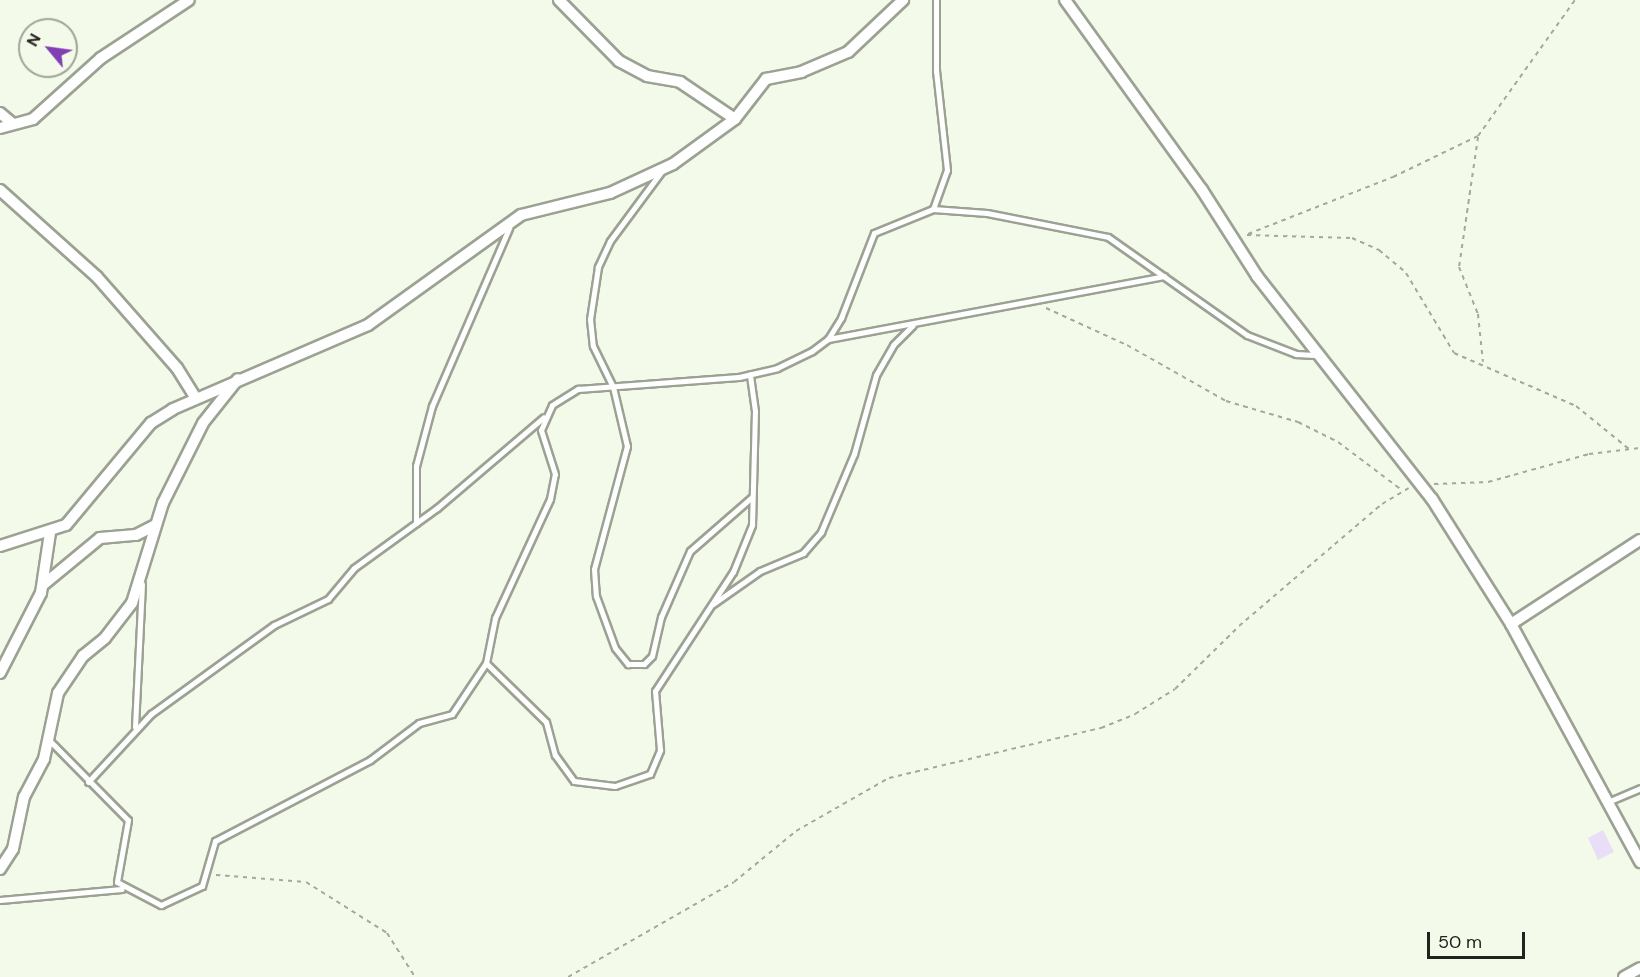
<!DOCTYPE html>
<html>
<head>
<meta charset="utf-8">
<style>
	body { margin:0 }
	#map { position:relative; width:1640px; height:977px; overflow:hidden; background:#f4faea; font-family:"DM Sans",sans-serif }
	div>[style] { position:absolute }
	[style*='--x'] { left:calc(var(--x)*1px); top:calc(var(--y)*1px); width:calc(var(--w)*1px); rotate:calc(var(--a)*1deg) }
	.building>* { inset:0; background:#e9def7 }
	.path>* { height:2px; margin-top:-1px; transform-origin:0; background:repeating-linear-gradient(90deg,#a4a89c 0 4.5px,transparent 0 9px) }
	.roads { filter:drop-shadow(2px 0 #9ca293) drop-shadow(-2px 0 #9ca293) drop-shadow(0 2px #9ca293) drop-shadow(0 -2px #9ca293) }
	.lane>* { height:5px; margin:-2.5px; padding:0 2.5px; transform-origin:2.5px; border-radius:2.5px; background:#fff }
	.street>* { height:10px; margin:-5px; padding:0 5px; transform-origin:5px; border-radius:5px; background:#fff }
	span { translate:-50% -50%; white-space:nowrap; text-align:center; line-height:1.15; -webkit-text-stroke:4.5px #f4faea; paint-order:stroke }
	.north { position:absolute; left:18px; top:18px; width:60px; height:60px; box-sizing:border-box; background:#f4faea; border:2px solid #a0a498; border-radius:50%; rotate:299deg; font-size:16px; font-weight:700; line-height:24px; text-align:center; color:#21231d }
	.north::after { content:''; display:block; margin:auto; width:21px; height:27px; background:#803fb4; clip-path:polygon(50% 0,100% 100%,50% 72%,0 100%) }
	.scale { position:absolute; left:1427px; top:932px; width:98px; height:27px; box-sizing:border-box; border:3px solid #21231d; border-top:0; padding-left:8px; font-size:18px; line-height:21px; white-space:nowrap; color:#21231d; -webkit-text-stroke:4px #f4faea; paint-order:stroke }
</style>
</head>
<body>
<div id="map">
	<div class="building">
		<i style="clip-path:polygon(1603px 830px,1614px 852px,1598px 860px,1588px 838px)"></i>
	</div>
	<div class="path">
		<i style="--x:1478;--y:137;--w:131;--a:98.3"></i>
		<i style="--x:1459;--y:267;--w:51;--a:68"></i>
		<i style="--x:1478;--y:314;--w:48;--a:84.1"></i>
		<i style="--x:1248;--y:234;--w:156;--a:-21.5"></i>
		<i style="--x:1393;--y:177;--w:94;--a:-25.8"></i>
		<i style="--x:1478;--y:136;--w:167;--a:-54.5"></i>
		<i style="--x:1247;--y:235;--w:105;--a:1.6"></i>
		<i style="--x:1352;--y:238;--w:30;--a:24"></i>
		<i style="--x:1379;--y:250;--w:35;--a:40"></i>
		<i style="--x:1406;--y:273;--w:93;--a:59"></i>
		<i style="--x:1454;--y:353;--w:133;--a:23.5"></i>
		<i style="--x:1576;--y:406;--w:68;--a:39.1"></i>
		<i style="--x:1046;--y:308;--w:89;--a:24.6"></i>
		<i style="--x:1127;--y:345;--w:114;--a:29.5"></i>
		<i style="--x:1226;--y:401;--w:75;--a:16.3"></i>
		<i style="--x:1298;--y:422;--w:45;--a:26.6"></i>
		<i style="--x:1338;--y:442;--w:81;--a:37"></i>
		<i style="--x:1434;--y:484;--w:54;--a:-2.1"></i>
		<i style="--x:1488;--y:482;--w:105;--a:-15.5"></i>
		<i style="--x:1589;--y:454;--w:51;--a:-6.7"></i>
		<i style="--x:216;--y:875;--w:90;--a:4.4"></i>
		<i style="--x:306;--y:882;--w:96;--a:32.2"></i>
		<i style="--x:387;--y:933;--w:52;--a:57.5"></i>
		<i style="--x:568;--y:977;--w:191;--a:-29.8"></i>
		<i style="--x:734;--y:882;--w:80;--a:-39.4"></i>
		<i style="--x:796;--y:831;--w:107;--a:-29.7"></i>
		<i style="--x:889;--y:778;--w:218;--a:-13.3"></i>
		<i style="--x:1101;--y:728;--w:37;--a:-22"></i>
		<i style="--x:1135;--y:714;--w:47;--a:-32"></i>
		<i style="--x:1175;--y:689;--w:90;--a:-44.5"></i>
		<i style="--x:1239;--y:626;--w:188;--a:-40.5"></i>
		<i style="--x:1382;--y:504;--w:31;--a:-31"></i>
	</div>
	<div class="roads">
		<div class="lane">
			<i style="--x:661;--y:172;--w:86;--a:126.5"></i>
			<i style="--x:610;--y:241;--w:29;--a:115"></i>
			<i style="--x:598;--y:267;--w:53;--a:98.7"></i>
			<i style="--x:590;--y:319;--w:27;--a:84"></i>
			<i style="--x:593;--y:346;--w:46;--a:64"></i>
			<i style="--x:613;--y:387;--w:61;--a:76.7"></i>
			<i style="--x:627;--y:446;--w:127;--a:105"></i>
			<i style="--x:594;--y:569;--w:27;--a:86"></i>
			<i style="--x:596;--y:596;--w:55;--a:69.9"></i>
			<i style="--x:615;--y:648;--w:21;--a:51"></i>
			<i style="--x:628;--y:664;--w:16;--a:0"></i>
			<i style="--x:644;--y:664;--w:11;--a:-45"></i>
			<i style="--x:652;--y:656;--w:40;--a:-77"></i>
			<i style="--x:661;--y:617;--w:72;--a:-66.3"></i>
			<i style="--x:690;--y:551;--w:82;--a:-41.1"></i>
			<i style="--x:933;--y:209;--w:54;--a:4.2"></i>
			<i style="--x:987;--y:213;--w:123;--a:11.2"></i>
			<i style="--x:1108;--y:237;--w:170;--a:35.2"></i>
			<i style="--x:1247;--y:335;--w:53;--a:21.2"></i>
			<i style="--x:1296;--y:354;--w:19;--a:3"></i>
			<i style="--x:828;--y:339;--w:342;--a:-10.6"></i>
			<i style="--x:416;--y:523;--w:57;--a:-90"></i>
			<i style="--x:416;--y:466;--w:62;--a:-75.1"></i>
			<i style="--x:432;--y:406;--w:194;--a:-66.6"></i>
			<i style="--x:713;--y:604;--w:57;--a:-35.1"></i>
			<i style="--x:760;--y:571;--w:47;--a:-22.7"></i>
			<i style="--x:803;--y:553;--w:28;--a:-49"></i>
			<i style="--x:821;--y:532;--w:85;--a:-67.1"></i>
			<i style="--x:854;--y:454;--w:82;--a:-74.4"></i>
			<i style="--x:876;--y:375;--w:34;--a:-60"></i>
			<i style="--x:893;--y:345;--w:28;--a:-45"></i>
			<i style="--x:486;--y:663;--w:84;--a:44.5"></i>
			<i style="--x:546;--y:722;--w:34;--a:75"></i>
			<i style="--x:555;--y:755;--w:32;--a:54"></i>
			<i style="--x:574;--y:781;--w:41;--a:7"></i>
			<i style="--x:615;--y:786;--w:37;--a:-19"></i>
			<i style="--x:650;--y:774;--w:26;--a:-67"></i>
			<i style="--x:660;--y:750;--w:59;--a:-94.8"></i>
			<i style="--x:655;--y:691;--w:142;--a:-56.8"></i>
			<i style="--x:733;--y:572;--w:51;--a:-68"></i>
			<i style="--x:752;--y:525;--w:114;--a:-88.5"></i>
			<i style="--x:755;--y:411;--w:37;--a:-98"></i>
			<i style="--x:135;--y:727;--w:143;--a:-87.2"></i>
			<i style="--x:49;--y:740;--w:112;--a:45.4"></i>
			<i style="--x:128;--y:820;--w:63;--a:100.1"></i>
			<i style="--x:117;--y:882;--w:50;--a:27.6"></i>
			<i style="--x:161;--y:905;--w:45;--a:-24.9"></i>
			<i style="--x:202;--y:886;--w:47;--a:-73.9"></i>
			<i style="--x:215;--y:841;--w:175;--a:-27.6"></i>
			<i style="--x:370;--y:760;--w:61;--a:-37.1"></i>
			<i style="--x:419;--y:723;--w:34;--a:-15"></i>
			<i style="--x:452;--y:714;--w:61;--a:-56.3"></i>
			<i style="--x:486;--y:663;--w:46;--a:-78.7"></i>
			<i style="--x:495;--y:618;--w:131;--a:-65.2"></i>
			<i style="--x:550;--y:499;--w:25;--a:-79"></i>
			<i style="--x:555;--y:474;--w:46;--a:-107.7"></i>
			<i style="--x:541;--y:430;--w:27;--a:-66"></i>
			<i style="--x:552;--y:405;--w:31;--a:-32"></i>
			<i style="--x:578;--y:389;--w:161;--a:-4.3"></i>
			<i style="--x:739;--y:377;--w:39;--a:-13"></i>
			<i style="--x:777;--y:368;--w:39;--a:-26"></i>
			<i style="--x:812;--y:351;--w:20;--a:-37"></i>
			<i style="--x:828;--y:339;--w:25;--a:-58"></i>
			<i style="--x:841;--y:318;--w:91;--a:-68.8"></i>
			<i style="--x:874;--y:233;--w:64;--a:-22.1"></i>
			<i style="--x:933;--y:209;--w:41;--a:-70.3"></i>
			<i style="--x:947;--y:170;--w:100;--a:-96.3"></i>
			<i style="--x:936;--y:71;--w:71;--a:-90"></i>
			<i style="--x:88;--y:782;--w:93;--a:-47.2"></i>
			<i style="--x:151;--y:714;--w:152;--a:-35.9"></i>
			<i style="--x:274;--y:625;--w:60;--a:-25.7"></i>
			<i style="--x:328;--y:599;--w:40;--a:-50"></i>
			<i style="--x:354;--y:568;--w:102;--a:-35.9"></i>
			<i style="--x:437;--y:508;--w:140;--a:-40.4"></i>
			<i style="--x:1610;--y:801;--w:33;--a:-23"></i>
			<i style="--x:0;--y:900;--w:122;--a:-5.2"></i>
		</div>
		<div class="street">
			<i style="--x:559;--y:0;--w:86;--a:45.5"></i>
			<i style="--x:619;--y:61;--w:32;--a:28"></i>
			<i style="--x:647;--y:76;--w:34;--a:10"></i>
			<i style="--x:680;--y:82;--w:66;--a:33.9"></i>
			<i style="--x:1065;--y:0;--w:234;--a:54.2"></i>
			<i style="--x:1202;--y:190;--w:102;--a:57.4"></i>
			<i style="--x:1257;--y:276;--w:283;--a:51.9"></i>
			<i style="--x:1432;--y:499;--w:148;--a:57.7"></i>
			<i style="--x:1511;--y:624;--w:271;--a:61.5"></i>
			<i style="--x:0;--y:113;--w:16;--a:40"></i>
			<i style="--x:0;--y:128;--w:34;--a:-15"></i>
			<i style="--x:33;--y:119;--w:91;--a:-41.9"></i>
			<i style="--x:101;--y:58;--w:105;--a:-33.4"></i>
			<i style="--x:0;--y:190;--w:130;--a:41.9"></i>
			<i style="--x:97;--y:277;--w:121;--a:48.7"></i>
			<i style="--x:177;--y:368;--w:34;--a:58"></i>
			<i style="--x:0;--y:546;--w:69;--a:-17.7"></i>
			<i style="--x:66;--y:525;--w:133;--a:-50.2"></i>
			<i style="--x:151;--y:423;--w:26;--a:-32"></i>
			<i style="--x:173;--y:409;--w:212;--a:-23.3"></i>
			<i style="--x:368;--y:325;--w:188;--a:-35.7"></i>
			<i style="--x:521;--y:215;--w:92;--a:-13.9"></i>
			<i style="--x:610;--y:193;--w:69;--a:-24.7"></i>
			<i style="--x:673;--y:164;--w:77;--a:-36"></i>
			<i style="--x:735;--y:119;--w:51;--a:-52.2"></i>
			<i style="--x:766;--y:79;--w:36;--a:-11"></i>
			<i style="--x:801;--y:72;--w:51;--a:-23.1"></i>
			<i style="--x:848;--y:52;--w:76;--a:-43.4"></i>
			<i style="--x:43;--y:585;--w:74;--a:-39.5"></i>
			<i style="--x:100;--y:538;--w:36;--a:-5"></i>
			<i style="--x:136;--y:535;--w:22;--a:-27"></i>
			<i style="--x:1511;--y:624;--w:154;--a:-33.1"></i>
			<i style="--x:0;--y:673;--w:90;--a:-62.9"></i>
			<i style="--x:41;--y:593;--w:61;--a:-81.5"></i>
			<i style="--x:0;--y:869;--w:24;--a:-57"></i>
			<i style="--x:13;--y:849;--w:53;--a:-78.1"></i>
			<i style="--x:24;--y:797;--w:43;--a:-62.2"></i>
			<i style="--x:44;--y:759;--w:67;--a:-78"></i>
			<i style="--x:58;--y:693;--w:45;--a:-56"></i>
			<i style="--x:83;--y:656;--w:28;--a:-39"></i>
			<i style="--x:105;--y:638;--w:44;--a:-52.4"></i>
			<i style="--x:132;--y:603;--w:105;--a:-72.8"></i>
			<i style="--x:163;--y:503;--w:89;--a:-63.4"></i>
			<i style="--x:203;--y:423;--w:56;--a:-51.5"></i>
			<i style="--x:1624;--y:977;--w:18;--a:-29"></i>
		</div>
	</div>
	<div class="north">N</div>
	<div class="scale">50 m</div>
</div>
</body>
</html>
